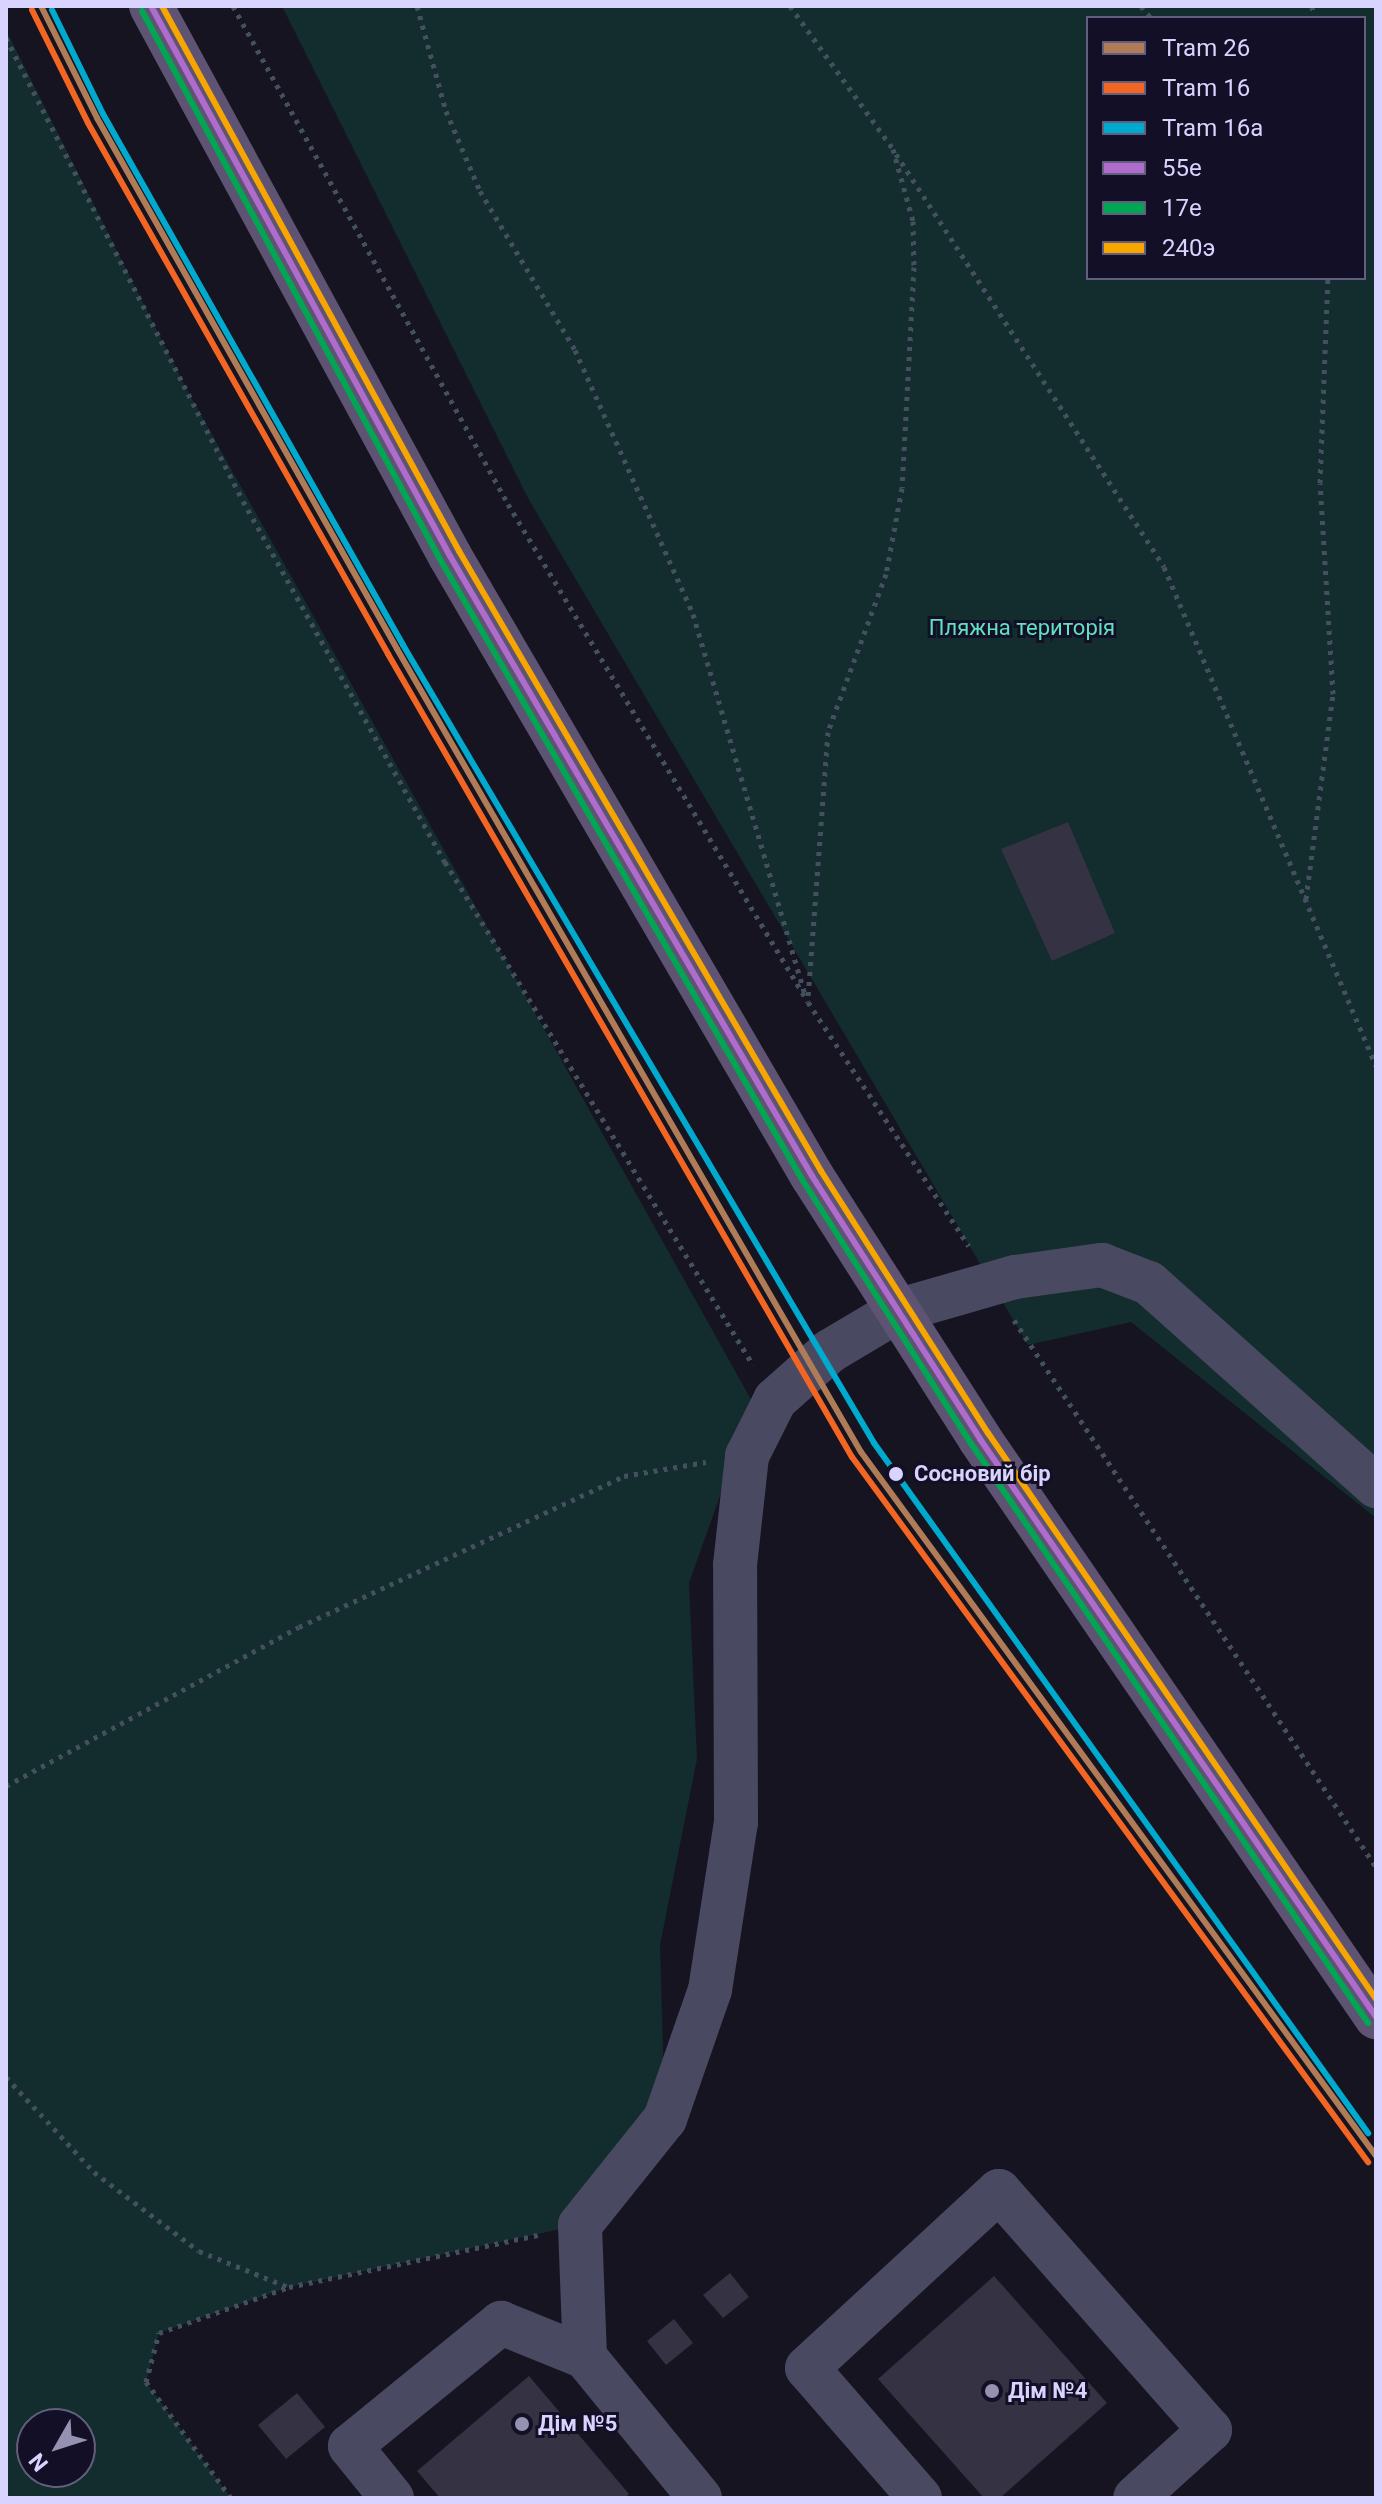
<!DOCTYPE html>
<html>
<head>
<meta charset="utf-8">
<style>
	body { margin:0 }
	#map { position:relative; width:1382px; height:2504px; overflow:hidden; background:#161421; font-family:Roboto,sans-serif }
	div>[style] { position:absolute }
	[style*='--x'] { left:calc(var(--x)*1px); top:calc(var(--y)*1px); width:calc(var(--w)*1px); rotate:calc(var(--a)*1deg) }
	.green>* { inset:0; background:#132c2d }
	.building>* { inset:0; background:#343243 }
	.path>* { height:5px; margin-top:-2.5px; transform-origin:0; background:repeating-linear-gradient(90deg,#44505f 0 4px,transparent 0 10px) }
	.minor>* { height:44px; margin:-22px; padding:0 22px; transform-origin:22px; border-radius:22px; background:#4a4962 }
	.major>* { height:44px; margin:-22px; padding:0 22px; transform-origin:22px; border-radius:22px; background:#5e5373 }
	.bus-1>* { height:6px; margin:-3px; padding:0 3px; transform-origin:3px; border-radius:3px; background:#b06ccc }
	.bus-2>* { height:6px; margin:-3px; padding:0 3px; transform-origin:3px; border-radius:3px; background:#00a651 }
	.bus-3>* { height:6px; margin:-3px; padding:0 3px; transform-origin:3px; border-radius:3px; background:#f7a600 }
	.tram-1>* { height:6px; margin:-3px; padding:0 3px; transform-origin:3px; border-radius:3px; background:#b07c57 }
	.tram-2>* { height:6px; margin:-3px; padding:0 3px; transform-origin:3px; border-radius:3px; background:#f26522 }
	.tram-3>* { height:6px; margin:-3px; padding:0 3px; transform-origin:3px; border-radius:3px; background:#00a9ce }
	.dots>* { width:22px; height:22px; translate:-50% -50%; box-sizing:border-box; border:4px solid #130f26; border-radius:50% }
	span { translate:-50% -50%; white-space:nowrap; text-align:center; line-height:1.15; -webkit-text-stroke:6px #130f26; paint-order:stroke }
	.park-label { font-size:22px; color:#5fe0c0 }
	.stop-label { font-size:22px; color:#d9d4ff; font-weight:700 }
	.left { translate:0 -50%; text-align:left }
	.poi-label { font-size:22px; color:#d9d4ff; font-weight:700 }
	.frame { position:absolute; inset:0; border:8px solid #d9d4ff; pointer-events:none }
	.legend { position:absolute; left:1086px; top:16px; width:280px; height:264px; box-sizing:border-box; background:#130f26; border:2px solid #625e7d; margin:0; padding:10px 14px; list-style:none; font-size:24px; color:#d9d4ff }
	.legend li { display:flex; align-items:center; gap:16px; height:40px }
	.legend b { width:40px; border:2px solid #625e7d }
	.north { position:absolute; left:16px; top:2408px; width:80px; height:80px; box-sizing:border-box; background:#130f26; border:2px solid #625e7d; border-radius:50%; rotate:231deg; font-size:22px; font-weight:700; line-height:32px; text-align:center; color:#d9d4ff }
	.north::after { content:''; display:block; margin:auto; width:28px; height:36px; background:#9591b1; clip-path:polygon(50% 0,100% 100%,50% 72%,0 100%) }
</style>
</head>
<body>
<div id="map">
	<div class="green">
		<i style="clip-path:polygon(evenodd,282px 6px,1376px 6px,1376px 1518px,1131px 1322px,1028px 1345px,529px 500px,282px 6px,1088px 18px,1364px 18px,1364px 278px,1088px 278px,1088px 18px)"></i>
		<i style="clip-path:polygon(evenodd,6px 30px,186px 388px,753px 1403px,689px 1583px,697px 1759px,660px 1945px,665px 2119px,580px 2225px,289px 2287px,159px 2333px,146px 2382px,231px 2498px,6px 2498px,6px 30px,32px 2424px,80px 2424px,80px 2472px,32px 2472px,32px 2424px)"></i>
	</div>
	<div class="building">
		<i style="clip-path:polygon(1068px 822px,1115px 933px,1052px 961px,1001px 849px)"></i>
		<i style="clip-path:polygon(730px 2273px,749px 2297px,723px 2318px,703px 2295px)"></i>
		<i style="clip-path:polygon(994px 2276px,1107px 2403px,1000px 2498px,984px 2498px,878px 2379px)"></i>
		<i style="clip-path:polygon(674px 2319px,693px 2343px,666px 2365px,647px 2341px)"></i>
		<i style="clip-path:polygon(529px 2376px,629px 2494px,625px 2498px,440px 2498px,417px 2471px)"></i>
		<i style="clip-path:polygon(297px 2393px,325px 2427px,286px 2459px,258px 2425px)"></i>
	</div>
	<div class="path">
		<i style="--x:233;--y:6;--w:569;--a:61.09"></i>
		<i style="--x:508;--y:504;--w:581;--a:58.93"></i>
		<i style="--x:808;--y:1002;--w:292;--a:56.6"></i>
		<i style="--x:417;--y:6;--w:109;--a:74.6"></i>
		<i style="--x:446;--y:111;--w:87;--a:67"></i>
		<i style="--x:480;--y:191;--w:185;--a:59.1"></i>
		<i style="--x:575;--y:350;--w:289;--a:65.9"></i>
		<i style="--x:693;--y:614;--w:396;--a:73.6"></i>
		<i style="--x:790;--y:6;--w:176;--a:54.2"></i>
		<i style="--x:893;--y:149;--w:75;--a:74.5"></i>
		<i style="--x:913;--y:221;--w:46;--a:88.8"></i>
		<i style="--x:914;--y:267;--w:221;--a:93.1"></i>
		<i style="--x:902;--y:488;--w:87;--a:100.5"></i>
		<i style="--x:886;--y:574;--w:168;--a:110.2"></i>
		<i style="--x:828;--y:732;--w:266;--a:94.3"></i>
		<i style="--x:1141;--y:6;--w:16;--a:50"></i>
		<i style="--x:1312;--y:6;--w:12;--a:81"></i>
		<i style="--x:6;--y:38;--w:520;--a:62.89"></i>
		<i style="--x:243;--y:501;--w:414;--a:60.8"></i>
		<i style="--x:445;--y:862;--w:590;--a:58.52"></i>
		<i style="--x:896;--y:154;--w:492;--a:57"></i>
		<i style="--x:1164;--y:567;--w:542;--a:66.98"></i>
		<i style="--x:1306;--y:899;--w:207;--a:-82.5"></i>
		<i style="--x:1333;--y:694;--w:211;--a:-93.5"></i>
		<i style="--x:1320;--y:483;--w:205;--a:-87.8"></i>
		<i style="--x:1014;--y:1320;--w:656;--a:56.5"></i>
		<i style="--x:6;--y:1786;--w:333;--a:-28.5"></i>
		<i style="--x:299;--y:1627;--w:358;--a:-24.9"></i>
		<i style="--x:624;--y:1476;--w:83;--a:-9.7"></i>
		<i style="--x:6;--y:2077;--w:129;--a:47.2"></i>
		<i style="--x:94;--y:2172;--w:131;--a:37"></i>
		<i style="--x:199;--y:2251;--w:96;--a:22"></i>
		<i style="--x:231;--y:2498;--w:144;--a:-126.2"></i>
		<i style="--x:146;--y:2382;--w:51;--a:-75.1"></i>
		<i style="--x:159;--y:2333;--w:138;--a:-19.5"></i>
		<i style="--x:289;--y:2287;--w:258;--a:-11.8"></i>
	</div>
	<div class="minor">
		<i style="--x:392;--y:2498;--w:67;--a:-128.9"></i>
		<i style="--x:350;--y:2446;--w:195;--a:-39.2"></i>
		<i style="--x:501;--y:2323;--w:91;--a:22"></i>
		<i style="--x:700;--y:2498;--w:182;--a:-129.2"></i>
		<i style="--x:585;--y:2357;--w:132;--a:-92.2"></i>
		<i style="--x:580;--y:2225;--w:136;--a:-51.3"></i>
		<i style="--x:665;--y:2119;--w:137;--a:-70.8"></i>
		<i style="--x:710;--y:1990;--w:169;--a:-81.2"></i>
		<i style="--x:736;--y:1823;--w:258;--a:-90.2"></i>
		<i style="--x:735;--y:1565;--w:110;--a:-83.7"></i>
		<i style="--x:747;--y:1456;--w:63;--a:-63.4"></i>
		<i style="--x:775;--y:1400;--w:74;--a:-41.7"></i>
		<i style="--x:830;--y:1351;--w:78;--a:-30.8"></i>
		<i style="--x:897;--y:1311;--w:123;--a:-16.1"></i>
		<i style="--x:1015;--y:1277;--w:88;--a:-7.9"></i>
		<i style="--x:1102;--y:1265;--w:50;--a:21"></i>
		<i style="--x:1149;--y:1283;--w:305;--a:41.8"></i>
		<i style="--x:920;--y:2498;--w:172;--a:-131"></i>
		<i style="--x:807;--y:2368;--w:261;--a:-42.7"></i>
		<i style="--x:999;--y:2191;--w:319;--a:48.6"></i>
		<i style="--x:1210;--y:2430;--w:101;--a:137.8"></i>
	</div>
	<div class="major">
		<i style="--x:151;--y:6;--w:626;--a:61.47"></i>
		<i style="--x:450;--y:556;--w:718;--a:59.72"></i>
		<i style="--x:812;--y:1176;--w:312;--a:57.4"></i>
		<i style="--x:980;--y:1439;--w:701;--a:55.58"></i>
	</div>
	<div class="bus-1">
		<i style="--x:151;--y:6;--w:626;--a:61.47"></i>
		<i style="--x:450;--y:556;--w:718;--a:59.72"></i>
		<i style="--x:812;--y:1176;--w:312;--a:57.4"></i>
		<i style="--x:980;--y:1439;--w:701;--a:55.58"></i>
	</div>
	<div class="bus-2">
		<i style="--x:142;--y:11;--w:626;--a:61.47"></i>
		<i style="--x:441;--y:561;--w:718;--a:59.72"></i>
		<i style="--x:803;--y:1181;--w:313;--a:57.4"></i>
		<i style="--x:972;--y:1445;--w:701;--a:55.58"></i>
	</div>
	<div class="bus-3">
		<i style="--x:162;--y:6;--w:621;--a:61.41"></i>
		<i style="--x:459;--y:551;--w:718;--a:59.72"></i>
		<i style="--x:821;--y:1171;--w:311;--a:57.5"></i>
		<i style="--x:988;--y:1433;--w:686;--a:55.57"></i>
	</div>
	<div class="tram-1">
		<i style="--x:41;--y:6;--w:125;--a:63.4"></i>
		<i style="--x:97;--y:118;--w:610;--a:60.53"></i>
		<i style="--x:397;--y:649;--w:927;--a:59.98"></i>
		<i style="--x:861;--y:1452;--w:872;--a:53.81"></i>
	</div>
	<div class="tram-2">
		<i style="--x:32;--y:10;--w:126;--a:63.6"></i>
		<i style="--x:88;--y:123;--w:610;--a:60.53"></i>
		<i style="--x:388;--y:654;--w:927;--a:59.98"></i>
		<i style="--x:852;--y:1457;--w:874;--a:53.8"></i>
	</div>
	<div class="tram-3">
		<i style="--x:52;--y:10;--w:116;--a:63.9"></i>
		<i style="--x:103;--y:114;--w:610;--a:60.53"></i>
		<i style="--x:403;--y:645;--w:927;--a:59.45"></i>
		<i style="--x:874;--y:1443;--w:849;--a:54.4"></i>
	</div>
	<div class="dots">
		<i style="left:896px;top:1474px;background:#d9d4ff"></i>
		<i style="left:992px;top:2391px;background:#9591b1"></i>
		<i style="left:522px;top:2424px;background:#9591b1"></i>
	</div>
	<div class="park-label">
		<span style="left:1022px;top:628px">Пляжна територія</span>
	</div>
	<div class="stop-label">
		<span class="left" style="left:914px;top:1474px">Сосновий бір</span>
	</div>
	<div class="poi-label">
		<span class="left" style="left:1008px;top:2391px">Дім №4</span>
		<span class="left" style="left:538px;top:2424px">Дім №5</span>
	</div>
	<div class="frame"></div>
	<ul class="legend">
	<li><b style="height:10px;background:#b07c57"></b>Tram 26</li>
	<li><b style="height:10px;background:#f26522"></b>Tram 16</li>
	<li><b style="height:10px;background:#00a9ce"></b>Tram 16a</li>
	<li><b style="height:10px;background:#b06ccc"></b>55е</li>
	<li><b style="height:10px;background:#00a651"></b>17е</li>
	<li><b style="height:10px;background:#f7a600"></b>240э</li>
	</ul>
	<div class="north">N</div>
</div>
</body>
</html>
